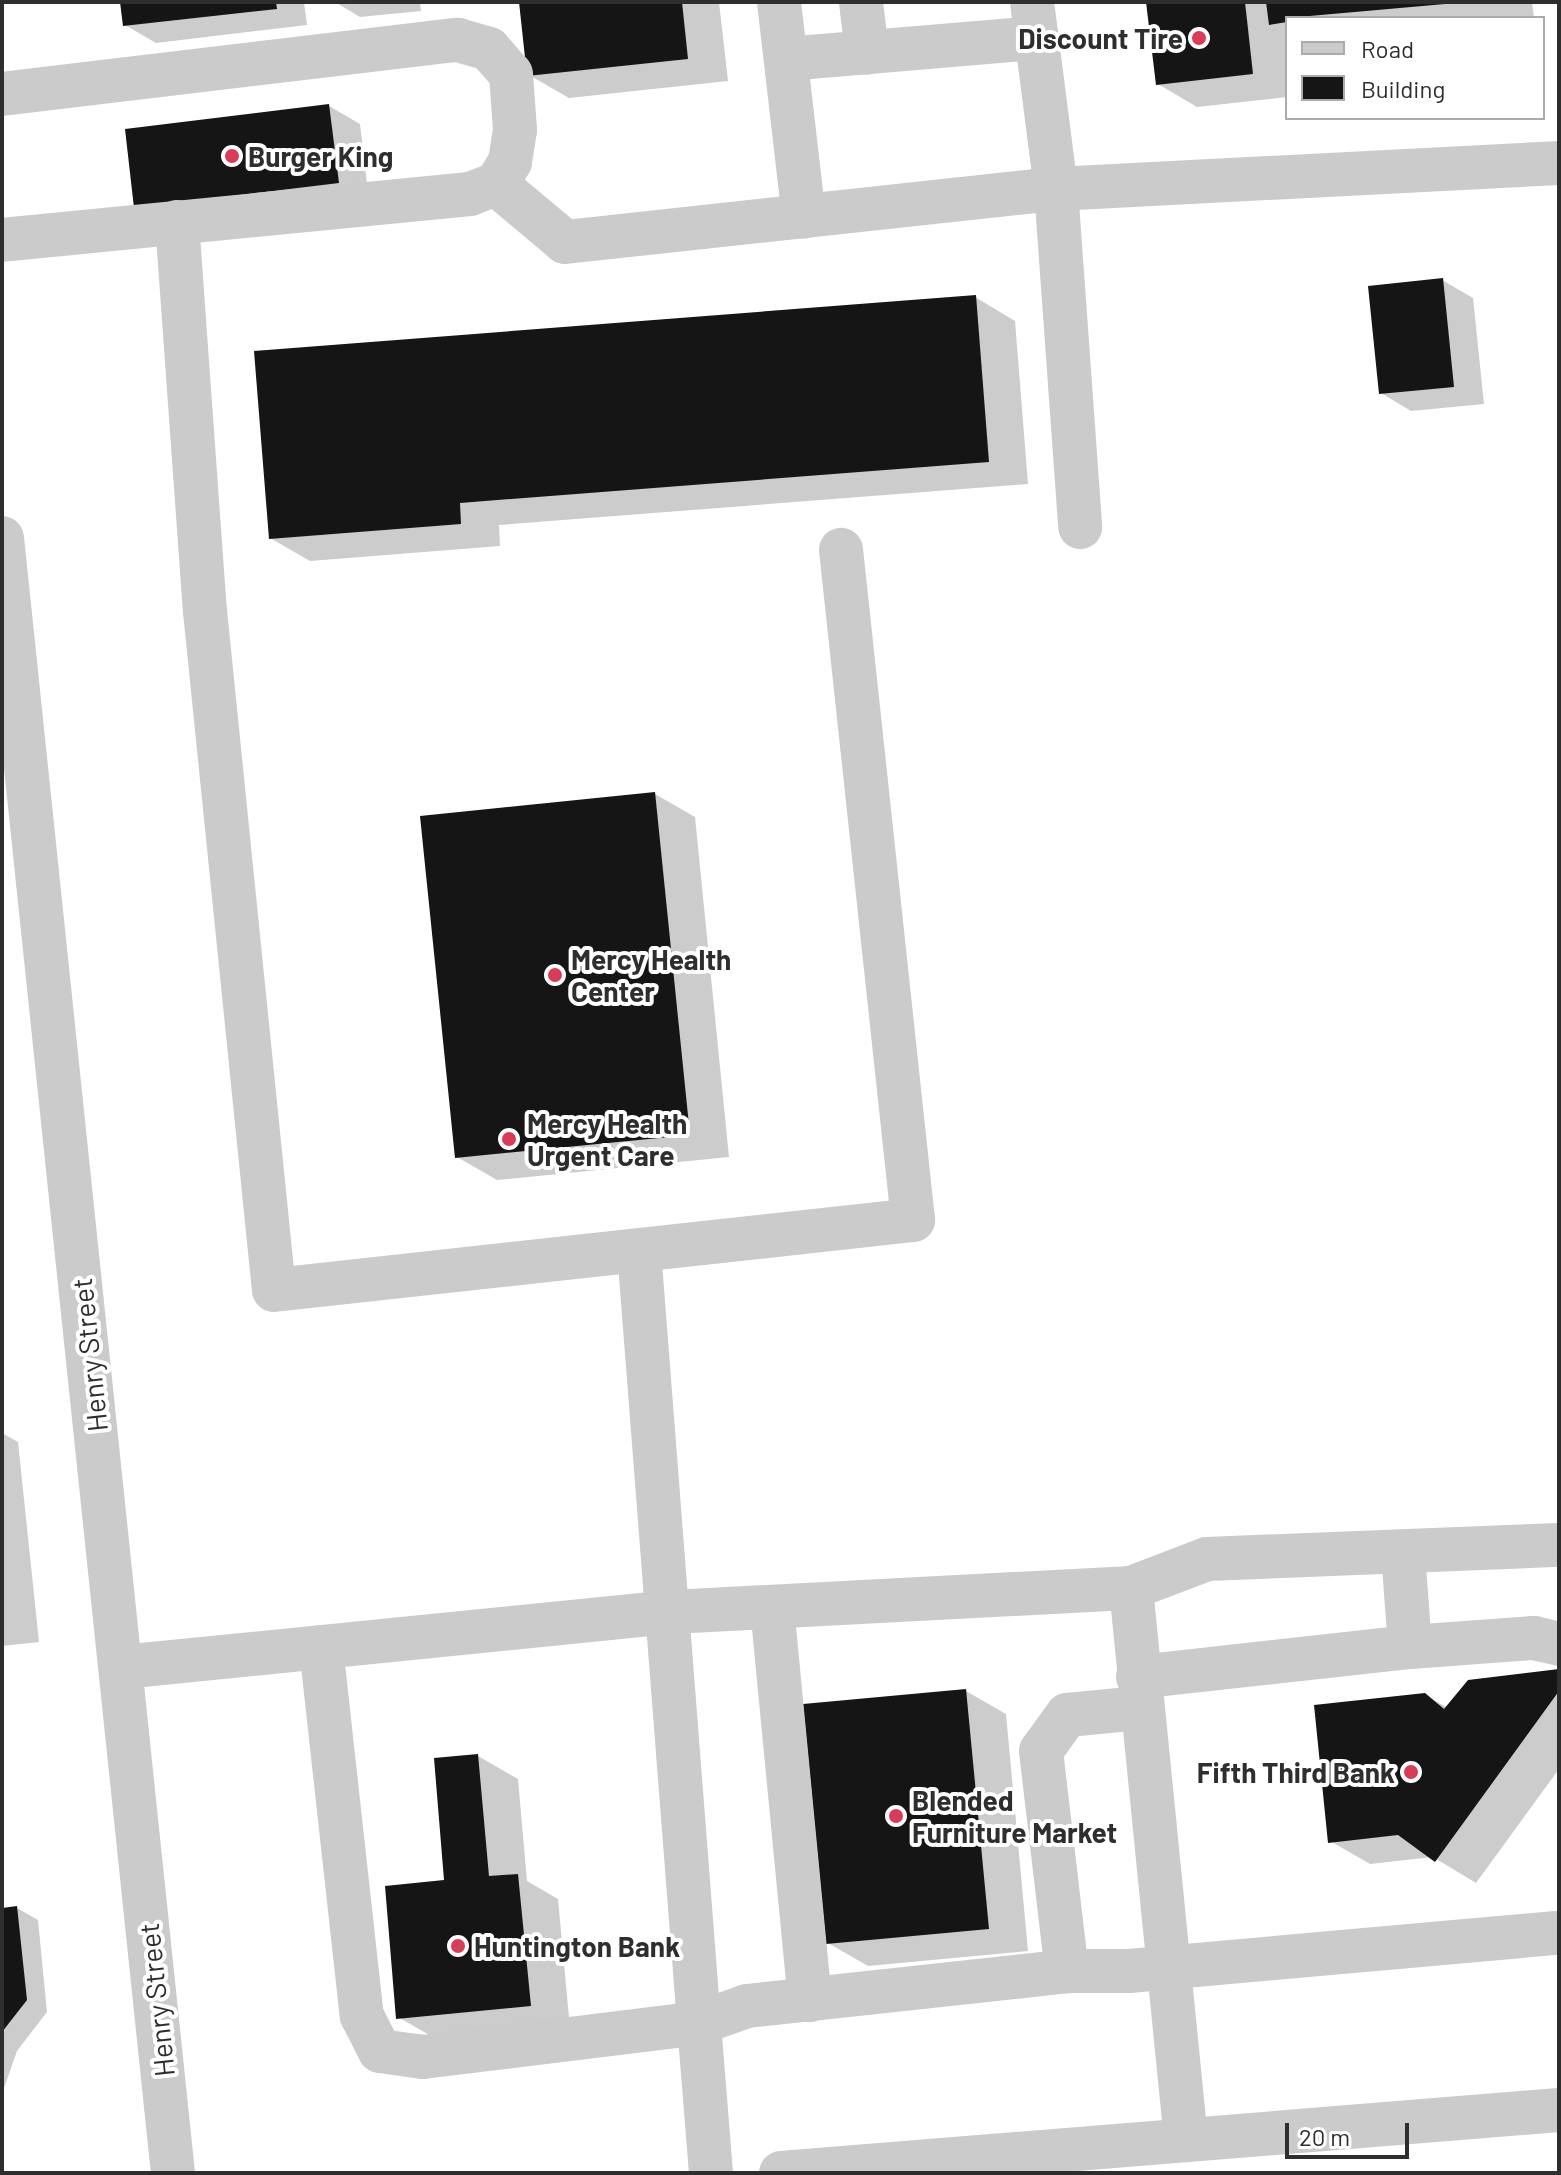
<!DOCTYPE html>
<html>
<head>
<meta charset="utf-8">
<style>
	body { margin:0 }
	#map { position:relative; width:1561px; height:2175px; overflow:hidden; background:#fff; font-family:Barlow,sans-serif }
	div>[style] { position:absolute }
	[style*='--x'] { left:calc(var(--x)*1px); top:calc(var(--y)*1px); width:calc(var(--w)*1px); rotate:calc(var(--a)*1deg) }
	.shadow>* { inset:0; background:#0003 }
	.building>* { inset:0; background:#151515 }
	.minor>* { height:44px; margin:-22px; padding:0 22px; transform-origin:22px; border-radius:22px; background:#cbcbcb }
	.dots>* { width:22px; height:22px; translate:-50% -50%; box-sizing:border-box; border:4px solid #fff; border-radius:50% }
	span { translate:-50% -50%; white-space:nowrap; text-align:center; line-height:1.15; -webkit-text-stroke:8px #fff; paint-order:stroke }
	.poi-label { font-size:28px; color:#2e2e2e; font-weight:700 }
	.right { translate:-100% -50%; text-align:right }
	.left { translate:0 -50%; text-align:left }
	.street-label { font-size:28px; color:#2e2e2e }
	.frame { position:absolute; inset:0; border:4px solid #2e2e2e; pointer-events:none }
	.legend { position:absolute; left:1285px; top:16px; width:260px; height:104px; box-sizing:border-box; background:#fff; border:2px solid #ababab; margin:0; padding:10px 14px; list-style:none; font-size:24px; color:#2e2e2e }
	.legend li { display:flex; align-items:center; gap:16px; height:40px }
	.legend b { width:40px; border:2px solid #ababab }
	.scale { position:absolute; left:1285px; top:2123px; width:124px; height:36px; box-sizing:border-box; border:4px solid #2e2e2e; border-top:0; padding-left:10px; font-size:24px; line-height:28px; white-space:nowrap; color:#2e2e2e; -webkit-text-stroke:6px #fff; paint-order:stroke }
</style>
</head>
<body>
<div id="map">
	<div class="shadow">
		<i style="clip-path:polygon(122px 2px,304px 2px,307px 25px,156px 43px,125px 25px)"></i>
		<i style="clip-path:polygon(335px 2px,420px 2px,421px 11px,360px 17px)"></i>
		<i style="clip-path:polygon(521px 2px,719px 2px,728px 81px,569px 98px,529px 75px)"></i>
		<i style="clip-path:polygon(1148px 2px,1532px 2px,1534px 18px,1287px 18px,1287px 97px,1197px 107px,1158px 84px)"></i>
		<i style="clip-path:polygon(329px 106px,360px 124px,369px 200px,167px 224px)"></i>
		<i style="clip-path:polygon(1442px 280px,1473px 298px,1484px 404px,1411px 411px,1381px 393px)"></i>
		<i style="clip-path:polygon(975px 297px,1015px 321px,1028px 484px,499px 525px,500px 546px,310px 561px,270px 538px)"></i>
		<i style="clip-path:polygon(655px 794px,695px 817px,729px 1157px,497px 1180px,457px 1157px)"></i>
		<i style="clip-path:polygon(2px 1433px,18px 1442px,39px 1642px,2px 1646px)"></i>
		<i style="clip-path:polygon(1559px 1671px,1559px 1769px,1476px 1883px,1433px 1857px,1370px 1864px,1330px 1841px,1425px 1695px,1448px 1708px)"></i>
		<i style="clip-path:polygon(966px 1691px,1006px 1714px,1028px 1951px,868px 1966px,828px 1943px)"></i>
		<i style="clip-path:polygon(478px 1756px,518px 1779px,527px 1881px,558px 1899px,570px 2028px,438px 2040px,398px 2017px,447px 1882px)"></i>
		<i style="clip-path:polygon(17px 1908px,38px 1920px,47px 2012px,17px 2051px,2px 2094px,2px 1910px)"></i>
	</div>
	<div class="building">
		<i style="clip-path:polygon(120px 2px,276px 2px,277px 9px,123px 26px)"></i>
		<i style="clip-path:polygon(519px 2px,682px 2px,688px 59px,527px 76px)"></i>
		<i style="clip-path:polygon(1146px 2px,1245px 2px,1253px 74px,1156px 85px)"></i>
		<i style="clip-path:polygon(1266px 2px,1445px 2px,1445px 4px,1287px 18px,1287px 22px,1269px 25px)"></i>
		<i style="clip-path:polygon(329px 104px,339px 183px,134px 208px,125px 129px)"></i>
		<i style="clip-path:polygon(1443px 278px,1454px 387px,1379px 394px,1368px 286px)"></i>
		<i style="clip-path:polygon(976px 295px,989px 462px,460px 503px,461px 524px,269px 539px,254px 351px)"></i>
		<i style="clip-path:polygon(655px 792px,690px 1135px,455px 1158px,420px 816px)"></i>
		<i style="clip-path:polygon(1559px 1669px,1559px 1691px,1435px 1862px,1398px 1835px,1328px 1843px,1314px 1705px,1425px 1693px,1444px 1709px,1468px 1680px)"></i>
		<i style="clip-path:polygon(966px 1689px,989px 1929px,826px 1944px,803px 1704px)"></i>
		<i style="clip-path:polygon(478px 1754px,489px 1876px,518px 1874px,531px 2006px,396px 2019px,385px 1886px,444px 1880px,434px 1758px)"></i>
		<i style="clip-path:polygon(17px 1906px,27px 2000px,2px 2032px,2px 1908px)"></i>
	</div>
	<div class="minor">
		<i style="--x:779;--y:2;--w:216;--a:83.4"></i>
		<i style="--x:861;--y:2;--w:51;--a:83.3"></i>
		<i style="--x:1032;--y:2;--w:189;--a:82.7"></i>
		<i style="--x:1056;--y:189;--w:339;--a:85.9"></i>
		<i style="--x:786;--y:59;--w:252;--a:-4.8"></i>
		<i style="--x:2;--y:94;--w:459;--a:-6.8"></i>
		<i style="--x:458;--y:40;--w:32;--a:16"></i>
		<i style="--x:489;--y:49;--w:33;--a:49"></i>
		<i style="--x:511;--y:74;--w:56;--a:85.9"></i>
		<i style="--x:515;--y:130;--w:32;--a:99"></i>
		<i style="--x:510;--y:162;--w:26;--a:122"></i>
		<i style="--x:496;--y:184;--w:28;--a:159"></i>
		<i style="--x:470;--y:194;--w:470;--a:174.4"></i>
		<i style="--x:496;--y:184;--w:90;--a:40"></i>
		<i style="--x:565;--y:242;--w:494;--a:-6.2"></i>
		<i style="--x:1056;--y:189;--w:504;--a:-2.96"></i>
		<i style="--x:177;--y:222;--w:390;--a:85.9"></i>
		<i style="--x:205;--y:611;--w:682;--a:84.2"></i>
		<i style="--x:274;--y:1290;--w:643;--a:-6.25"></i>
		<i style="--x:913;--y:1220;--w:674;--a:-96.13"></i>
		<i style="--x:2;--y:538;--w:1644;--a:84.03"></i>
		<i style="--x:1403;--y:1552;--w:95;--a:85.8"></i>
		<i style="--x:1131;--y:1588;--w:555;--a:84.31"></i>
		<i style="--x:772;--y:1607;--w:395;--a:84.5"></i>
		<i style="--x:321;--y:1647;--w:371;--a:83.7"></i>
		<i style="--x:362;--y:2016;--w:39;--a:63"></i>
		<i style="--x:380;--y:2051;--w:43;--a:7.9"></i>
		<i style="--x:423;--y:2057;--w:278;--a:-7"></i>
		<i style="--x:699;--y:2023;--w:775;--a:-94.44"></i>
		<i style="--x:122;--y:1667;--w:552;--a:-5.72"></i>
		<i style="--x:671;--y:1612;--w:461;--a:-3"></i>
		<i style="--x:1131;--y:1588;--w:81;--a:-20.9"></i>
		<i style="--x:1207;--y:1559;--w:352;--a:-2.3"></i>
		<i style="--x:1138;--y:1677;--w:274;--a:-6.3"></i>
		<i style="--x:1410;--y:1647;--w:124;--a:-4.2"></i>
		<i style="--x:1534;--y:1638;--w:26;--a:13"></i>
		<i style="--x:1140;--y:1708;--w:73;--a:174.5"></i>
		<i style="--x:1067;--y:1715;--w:44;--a:125.8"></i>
		<i style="--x:1041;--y:1751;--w:222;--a:83.3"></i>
		<i style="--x:1067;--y:1971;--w:62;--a:0"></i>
		<i style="--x:1129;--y:1971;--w:432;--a:-5.1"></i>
		<i style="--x:711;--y:2173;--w:150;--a:-94.6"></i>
		<i style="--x:699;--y:2023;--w:51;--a:-19.5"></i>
		<i style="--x:747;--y:2006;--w:322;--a:-6.2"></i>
		<i style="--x:781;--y:2173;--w:781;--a:-4.63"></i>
	</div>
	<div class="dots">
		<i style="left:1199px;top:38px;background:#da3b56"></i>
		<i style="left:232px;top:156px;background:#da3b56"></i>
		<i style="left:555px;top:975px;background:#da3b56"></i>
		<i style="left:509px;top:1139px;background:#da3b56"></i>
		<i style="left:1411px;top:1772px;background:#da3b56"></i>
		<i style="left:896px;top:1816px;background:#da3b56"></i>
		<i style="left:458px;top:1946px;background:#da3b56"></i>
	</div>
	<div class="poi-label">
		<span class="right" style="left:1183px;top:38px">Discount Tire</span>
		<span class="left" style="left:248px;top:156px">Burger King</span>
		<span class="left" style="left:571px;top:975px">Mercy Health<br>Center</span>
		<span class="left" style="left:527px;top:1139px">Mercy Health<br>Urgent Care</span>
		<span class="right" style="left:1395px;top:1772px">Fifth Third Bank</span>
		<span class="left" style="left:912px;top:1816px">Blended<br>Furniture Market</span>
		<span class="left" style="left:474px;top:1946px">Huntington Bank</span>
	</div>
	<div class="street-label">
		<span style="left:89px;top:1355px;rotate:-96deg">Henry Street</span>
		<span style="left:156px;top:2000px;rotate:-96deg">Henry Street</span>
	</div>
	<div class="frame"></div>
	<ul class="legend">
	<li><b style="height:10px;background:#cbcbcb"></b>Road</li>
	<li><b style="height:22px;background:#151515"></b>Building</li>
	</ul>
	<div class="scale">20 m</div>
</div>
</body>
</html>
